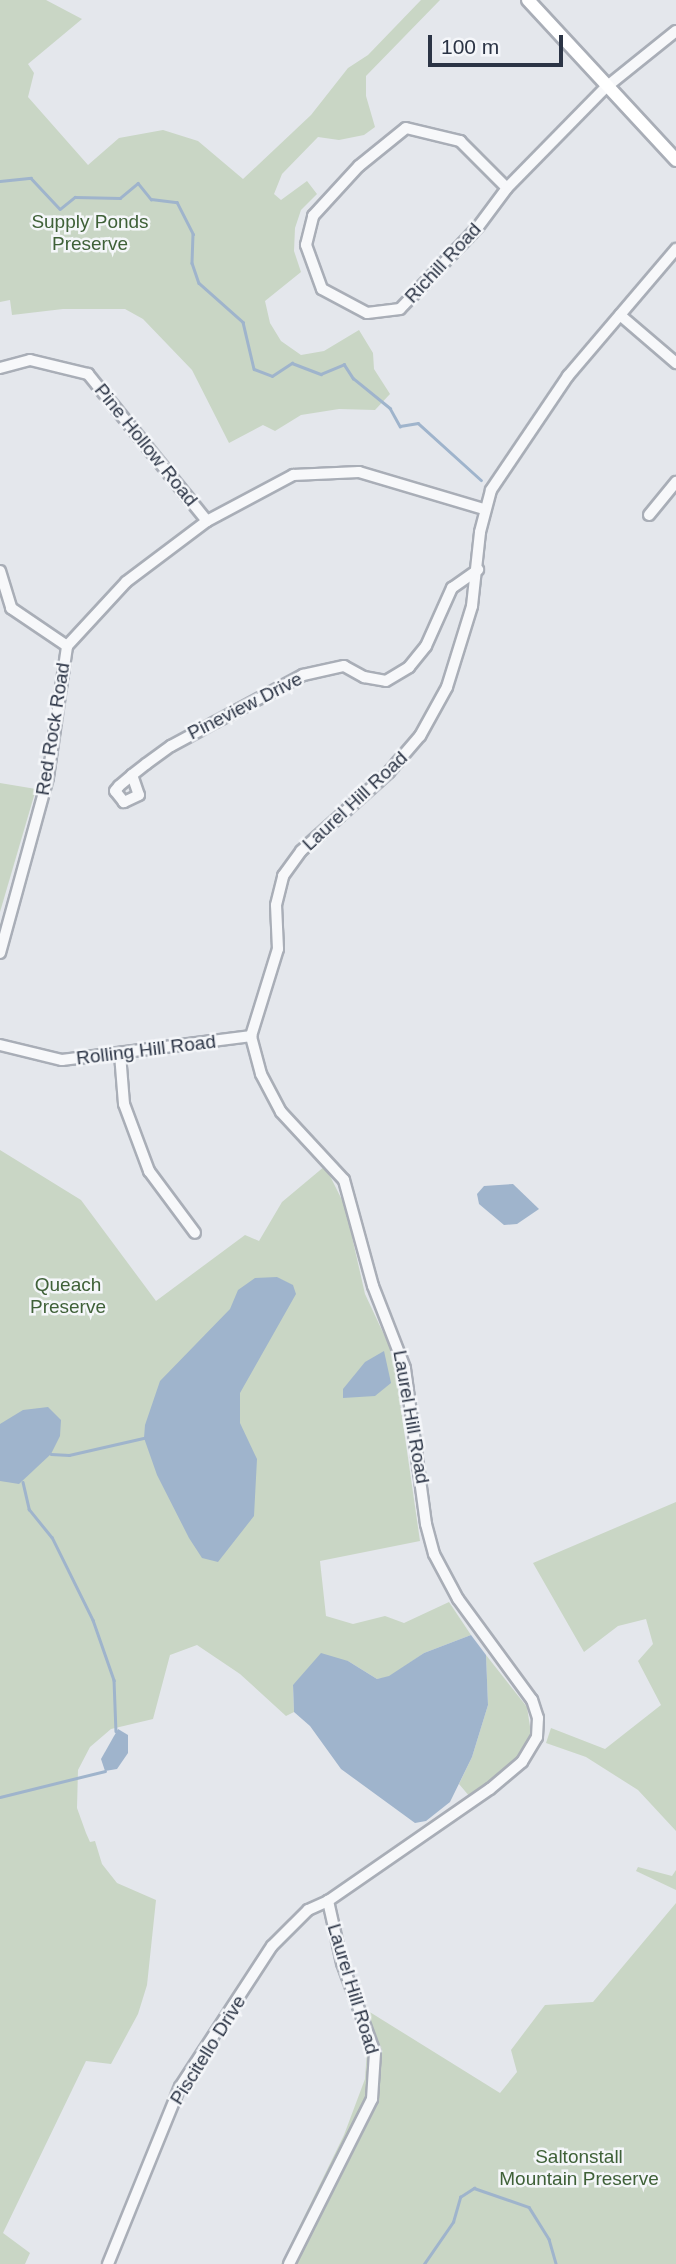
<!DOCTYPE html>
<html>
<head>
<meta charset="utf-8">
<style>
	body { margin:0 }
	#map { position:relative; width:676px; height:2264px; overflow:hidden; background:#e4e7ec; font-family:Helvetica,sans-serif }
	div>[style] { position:absolute }
	[style*='--x'] { left:calc(var(--x)*1px); top:calc(var(--y)*1px); width:calc(var(--w)*1px); rotate:calc(var(--a)*1deg) }
	.green>* { inset:0; background:#c9d6c5 }
	.water>* { inset:0; background:#9fb4cc }
	.stream>* { height:2.5px; margin:-1.25px; padding:0 1.25px; transform-origin:1.25px; border-radius:1.25px; background:#9fb4cc }
	.roads { filter:drop-shadow(2px 0 #a9aeb7) drop-shadow(-2px 0 #a9aeb7) drop-shadow(0 2px #a9aeb7) drop-shadow(0 -2px #a9aeb7) }
	.minor>* { height:10px; margin:-5px; padding:0 5px; transform-origin:5px; border-radius:5px; background:#f7f8fa }
	.major>* { height:12px; margin:-6px; padding:0 6px; transform-origin:6px; border-radius:6px; background:#fff }
	span { translate:-50% -50%; white-space:nowrap; text-align:center; line-height:1.15; -webkit-text-stroke:5px #f4f6f9; paint-order:stroke }
	.park-label { font-size:19px; color:#3f6138 }
	.street-label { font-size:19px; color:#2b3445 }
	.scale { position:absolute; left:428px; top:35px; width:135px; height:32px; box-sizing:border-box; border:4px solid #2b3445; border-top:0; padding-left:9px; font-size:21px; line-height:24px; white-space:nowrap; color:#2b3445; -webkit-text-stroke:5px #f4f6f9; paint-order:stroke }
</style>
</head>
<body>
<div id="map">
	<div class="green">
		<i style="clip-path:polygon(0 0,46px 0,82px 19px,28px 64px,34px 73px,28px 97px,88px 165px,119px 138px,163px 130px,198px 141px,243px 179px,311px 115px,348px 68px,368px 55px,421px 0,440px 0,366px 76px,366px 96px,375px 127px,364px 135px,339px 140px,318px 137px,282px 174px,274px 194px,281px 200px,307px 181px,317px 194px,301px 210px,295px 228px,294px 251px,301px 272px,265px 301px,270px 323px,281px 341px,301px 355px,324px 351px,359px 330px,373px 353px,374px 369px,390px 394px,375px 410px,339px 409px,301px 415px,275px 431px,263px 425px,229px 443px,192px 370px,143px 319px,125px 309px,63px 309px,12px 315px,10px 300px,0 302px)"></i>
		<i style="clip-path:polygon(0 783px,36px 789px,0 912px)"></i>
		<i style="clip-path:polygon(0 1150px,81px 1200px,156px 1301px,245px 1235px,259px 1241px,282px 1202px,325px 1166px,345px 1206px,365px 1294px,393px 1354px,420px 1541px,320px 1561px,326px 1616px,353px 1624px,385px 1616px,404px 1623px,449px 1602px,471px 1635px,424px 1653px,389px 1677px,377px 1679px,348px 1661px,293px 1685px,294px 1712px,286px 1716px,240px 1674px,197px 1645px,170px 1655px,153px 1719px,111px 1729px,90px 1747px,78px 1770px,77px 1808px,86px 1833px,90px 1842px,95px 1841px,102px 1864px,117px 1883px,156px 1900px,147px 1985px,138px 2014px,111px 2064px,86px 2061px,3px 2233px,30px 2253px,25px 2264px,0 2264px)"></i>
		<i style="clip-path:polygon(676px 1502px,676px 1831px,638px 1790px,586px 1757px,546px 1743px,551px 1728px,605px 1749px,661px 1705px,638px 1661px,653px 1644px,646px 1619px,618px 1626px,584px 1652px,533px 1563px)"></i>
		<i style="clip-path:polygon(486px 1655px,527px 1707px,531px 1733px,525px 1750px,470px 1797px,459px 1784px,472px 1757px,488px 1705px)"></i>
		<i style="clip-path:polygon(638px 1867px,672px 1876px,676px 1870px,676px 1890px,636px 1871px)"></i>
		<i style="clip-path:polygon(676px 1903px,676px 2264px,281px 2264px,344px 2135px,365px 2079px,367px 2050px,352px 2001px,500px 2093px,517px 2072px,511px 2050px,545px 2005px,593px 2002px)"></i>
	</div>
	<div class="water">
		<i style="clip-path:polygon(513px 1184px,539px 1209px,517px 1224px,504px 1225px,479px 1204px,477px 1194px,484px 1186px)"></i>
		<i style="clip-path:polygon(277px 1277px,293px 1285px,296px 1294px,240px 1393px,240px 1423px,257px 1459px,254px 1516px,218px 1562px,202px 1558px,189px 1538px,157px 1475px,144px 1438px,145px 1425px,160px 1381px,230px 1309px,238px 1290px,255px 1278px)"></i>
		<i style="clip-path:polygon(384px 1351px,391px 1383px,375px 1396px,343px 1398px,343px 1389px,365px 1362px)"></i>
		<i style="clip-path:polygon(48px 1407px,61px 1420px,60px 1436px,51px 1454px,19px 1484px,0 1481px,0 1424px,23px 1410px)"></i>
		<i style="clip-path:polygon(471px 1635px,486px 1655px,488px 1705px,472px 1757px,450px 1802px,426px 1821px,415px 1823px,341px 1769px,310px 1726px,294px 1712px,293px 1685px,321px 1653px,348px 1661px,377px 1679px,389px 1676px,424px 1653px)"></i>
		<i style="clip-path:polygon(118px 1729px,128px 1735px,128px 1753px,117px 1769px,105px 1771px,101px 1759px)"></i>
	</div>
	<div class="stream">
		<i style="--x:0;--y:181;--w:31;--a:-6"></i>
		<i style="--x:31;--y:178;--w:42;--a:46.9"></i>
		<i style="--x:60;--y:209;--w:19;--a:-39"></i>
		<i style="--x:75;--y:197;--w:45;--a:1.3"></i>
		<i style="--x:120;--y:198;--w:23;--a:-40"></i>
		<i style="--x:138;--y:183;--w:21;--a:51"></i>
		<i style="--x:151;--y:199;--w:26;--a:7"></i>
		<i style="--x:177;--y:202;--w:36;--a:63"></i>
		<i style="--x:193;--y:234;--w:29;--a:92"></i>
		<i style="--x:192;--y:263;--w:21;--a:71"></i>
		<i style="--x:199;--y:283;--w:59;--a:41.6"></i>
		<i style="--x:243;--y:322;--w:48;--a:76.8"></i>
		<i style="--x:254;--y:369;--w:19;--a:21"></i>
		<i style="--x:272;--y:376;--w:24;--a:-33"></i>
		<i style="--x:292;--y:363;--w:31;--a:21"></i>
		<i style="--x:321;--y:374;--w:25;--a:-23"></i>
		<i style="--x:344;--y:364;--w:17;--a:57"></i>
		<i style="--x:353;--y:378;--w:48;--a:39"></i>
		<i style="--x:390;--y:408;--w:21;--a:61"></i>
		<i style="--x:400;--y:426;--w:18;--a:-9"></i>
		<i style="--x:418;--y:423;--w:85;--a:42.1"></i>
		<i style="--x:51;--y:1454;--w:18;--a:3"></i>
		<i style="--x:69;--y:1455;--w:77;--a:-12.8"></i>
		<i style="--x:23;--y:1482;--w:28;--a:77"></i>
		<i style="--x:29;--y:1509;--w:36;--a:51"></i>
		<i style="--x:52;--y:1537;--w:93;--a:63.7"></i>
		<i style="--x:93;--y:1620;--w:64;--a:70.7"></i>
		<i style="--x:114;--y:1680;--w:51;--a:87.8"></i>
		<i style="--x:0;--y:1797;--w:108;--a:-13.9"></i>
		<i style="--x:424;--y:2264;--w:51;--a:-55.4"></i>
		<i style="--x:453;--y:2222;--w:26;--a:-74"></i>
		<i style="--x:460;--y:2197;--w:17;--a:-33"></i>
		<i style="--x:474;--y:2188;--w:58;--a:19.1"></i>
		<i style="--x:529;--y:2207;--w:38;--a:58"></i>
		<i style="--x:549;--y:2239;--w:26;--a:74"></i>
	</div>
	<div class="roads">
		<div class="minor">
			<i style="--x:406;--y:128;--w:56;--a:13.5"></i>
			<i style="--x:460;--y:141;--w:66;--a:45"></i>
			<i style="--x:507;--y:188;--w:49;--a:126.6"></i>
			<i style="--x:478;--y:227;--w:113;--a:133.6"></i>
			<i style="--x:400;--y:309;--w:33;--a:173"></i>
			<i style="--x:367;--y:313;--w:51;--a:-151.9"></i>
			<i style="--x:322;--y:289;--w:47;--a:-110"></i>
			<i style="--x:306;--y:245;--w:30;--a:-76"></i>
			<i style="--x:313;--y:216;--w:68;--a:-47.4"></i>
			<i style="--x:359;--y:166;--w:60;--a:-39"></i>
			<i style="--x:507;--y:188;--w:140;--a:-45.6"></i>
			<i style="--x:605;--y:88;--w:91;--a:-38.8"></i>
			<i style="--x:620;--y:315;--w:74;--a:40.6"></i>
			<i style="--x:0;--y:368;--w:31;--a:-15"></i>
			<i style="--x:30;--y:360;--w:60;--a:13.6"></i>
			<i style="--x:88;--y:374;--w:189;--a:51"></i>
			<i style="--x:649;--y:515;--w:43;--a:-50.7"></i>
			<i style="--x:0;--y:571;--w:39;--a:73"></i>
			<i style="--x:11;--y:608;--w:68;--a:34.2"></i>
			<i style="--x:132;--y:775;--w:21;--a:71"></i>
			<i style="--x:139;--y:795;--w:17;--a:155"></i>
			<i style="--x:124;--y:802;--w:14;--a:-129"></i>
			<i style="--x:115;--y:791;--w:6;--a:-51"></i>
			<i style="--x:119;--y:786;--w:17;--a:-40"></i>
			<i style="--x:132;--y:775;--w:18;--a:-38"></i>
			<i style="--x:146;--y:764;--w:31;--a:-36"></i>
			<i style="--x:171;--y:746;--w:150;--a:-28.3"></i>
			<i style="--x:303;--y:675;--w:42;--a:-12.4"></i>
			<i style="--x:344;--y:666;--w:23;--a:29"></i>
			<i style="--x:364;--y:677;--w:22;--a:10"></i>
			<i style="--x:386;--y:681;--w:27;--a:-31"></i>
			<i style="--x:409;--y:667;--w:27;--a:-51"></i>
			<i style="--x:426;--y:646;--w:64;--a:-65.9"></i>
			<i style="--x:452;--y:588;--w:32;--a:-35"></i>
			<i style="--x:0;--y:953;--w:182;--a:-74.7"></i>
			<i style="--x:48;--y:777;--w:132;--a:-81.7"></i>
			<i style="--x:67;--y:646;--w:87;--a:-47.3"></i>
			<i style="--x:126;--y:582;--w:101;--a:-37"></i>
			<i style="--x:207;--y:521;--w:98;--a:-28.1"></i>
			<i style="--x:293;--y:475;--w:66;--a:-2.6"></i>
			<i style="--x:359;--y:472;--w:130;--a:16.5"></i>
			<i style="--x:0;--y:1045;--w:64;--a:13.6"></i>
			<i style="--x:62;--y:1060;--w:191;--a:-7.2"></i>
			<i style="--x:120;--y:1054;--w:50;--a:85.4"></i>
			<i style="--x:124;--y:1104;--w:72;--a:69.5"></i>
			<i style="--x:149;--y:1171;--w:77;--a:53.4"></i>
			<i style="--x:108;--y:2264;--w:191;--a:-67.9"></i>
			<i style="--x:180;--y:2087;--w:168;--a:-56.9"></i>
			<i style="--x:272;--y:1946;--w:51;--a:-45"></i>
			<i style="--x:308;--y:1910;--w:22;--a:-24"></i>
			<i style="--x:328;--y:1901;--w:197;--a:-34.7"></i>
			<i style="--x:490;--y:1789;--w:42;--a:-40.2"></i>
			<i style="--x:522;--y:1762;--w:29;--a:-59"></i>
			<i style="--x:537;--y:1737;--w:19;--a:-87"></i>
			<i style="--x:538;--y:1718;--w:19;--a:-108"></i>
			<i style="--x:532;--y:1700;--w:125;--a:-126.2"></i>
			<i style="--x:458;--y:1599;--w:51;--a:-118.1"></i>
			<i style="--x:434;--y:1554;--w:31;--a:-105"></i>
			<i style="--x:426;--y:1524;--w:157;--a:-97.7"></i>
			<i style="--x:405;--y:1368;--w:88;--a:-111.3"></i>
			<i style="--x:373;--y:1286;--w:110;--a:-105.3"></i>
			<i style="--x:344;--y:1180;--w:93;--a:-132.8"></i>
			<i style="--x:281;--y:1112;--w:43;--a:-117.8"></i>
			<i style="--x:261;--y:1074;--w:39;--a:-105"></i>
			<i style="--x:251;--y:1036;--w:91;--a:-72.8"></i>
			<i style="--x:278;--y:949;--w:44;--a:-92.6"></i>
			<i style="--x:276;--y:905;--w:30;--a:-76"></i>
			<i style="--x:283;--y:876;--w:31;--a:-54"></i>
			<i style="--x:301;--y:851;--w:118;--a:-41.9"></i>
			<i style="--x:389;--y:772;--w:48;--a:-49.3"></i>
			<i style="--x:420;--y:736;--w:56;--a:-61.1"></i>
			<i style="--x:447;--y:687;--w:85;--a:-72.8"></i>
			<i style="--x:472;--y:606;--w:74;--a:-83.8"></i>
			<i style="--x:480;--y:532;--w:43;--a:-75.3"></i>
			<i style="--x:491;--y:490;--w:138;--a:-56"></i>
			<i style="--x:568;--y:376;--w:167;--a:-49.6"></i>
			<i style="--x:289;--y:2264;--w:185;--a:-63.3"></i>
			<i style="--x:372;--y:2099;--w:46;--a:-86.3"></i>
			<i style="--x:375;--y:2053;--w:96;--a:-110.1"></i>
			<i style="--x:342;--y:1963;--w:64;--a:-102.7"></i>
		</div>
		<div class="major">
			<i style="--x:528;--y:0;--w:218;--a:47.2"></i>
		</div>
	</div>
	<div class="park-label">
		<span style="left:90px;top:233px">Supply Ponds<br>Preserve</span>
		<span style="left:68px;top:1296px">Queach<br>Preserve</span>
		<span style="left:579px;top:2168px">Saltonstall<br>Mountain Preserve</span>
	</div>
	<div class="street-label">
		<span style="left:443px;top:263px;rotate:-47deg">Richill Road</span>
		<span style="left:146px;top:445px;rotate:51deg">Pine Hollow Road</span>
		<span style="left:245px;top:706px;rotate:-27deg">Pineview Drive</span>
		<span style="left:53px;top:729px;rotate:-81deg">Red Rock Road</span>
		<span style="left:355px;top:801px;rotate:-43deg">Laurel Hill Road</span>
		<span style="left:146px;top:1050px;rotate:-7deg">Rolling Hill Road</span>
		<span style="left:411px;top:1417px;rotate:80deg">Laurel Hill Road</span>
		<span style="left:353px;top:1989px;rotate:73deg">Laurel Hill Road</span>
		<span style="left:208px;top:2050px;rotate:-58deg">Piscitello Drive</span>
	</div>
	<div class="scale">100 m</div>
</div>
</body>
</html>
